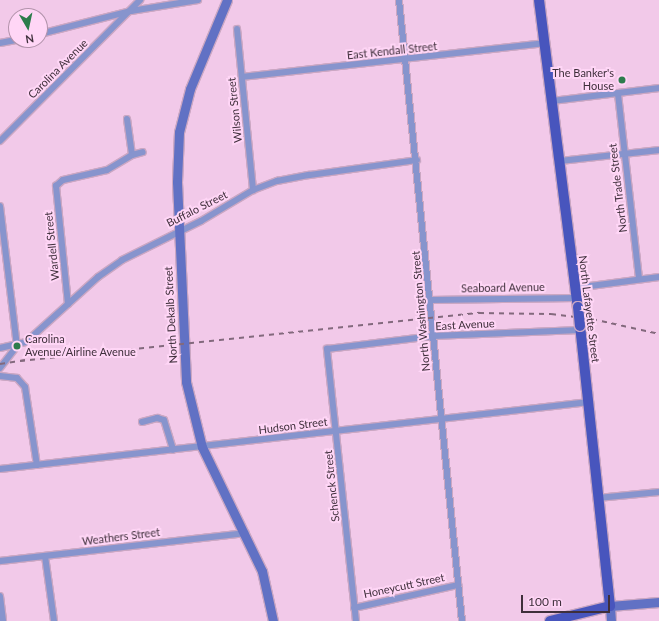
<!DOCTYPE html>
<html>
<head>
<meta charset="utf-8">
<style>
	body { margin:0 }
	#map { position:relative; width:659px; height:621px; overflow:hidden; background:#f2c9e9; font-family:Lato,sans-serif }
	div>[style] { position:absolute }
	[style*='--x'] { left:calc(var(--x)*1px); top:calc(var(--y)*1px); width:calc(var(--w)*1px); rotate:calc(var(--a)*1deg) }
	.roads { filter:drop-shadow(1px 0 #cba7c3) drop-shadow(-1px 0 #cba7c3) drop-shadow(0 1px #cba7c3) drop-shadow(0 -1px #cba7c3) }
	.street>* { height:6px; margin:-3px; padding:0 3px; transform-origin:3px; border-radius:3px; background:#8794cd }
	.secondary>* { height:9px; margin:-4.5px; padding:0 4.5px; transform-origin:4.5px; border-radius:4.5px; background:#6171c4 }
	.primary>* { height:10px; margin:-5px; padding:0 5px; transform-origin:5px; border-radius:5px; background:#4855bd }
	.rail>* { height:2px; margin-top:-1px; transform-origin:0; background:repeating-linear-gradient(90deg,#83697d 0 5px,transparent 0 10px) }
	.bridges { filter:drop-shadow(1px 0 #cba7c3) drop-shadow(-1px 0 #cba7c3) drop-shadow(0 1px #cba7c3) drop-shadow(0 -1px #cba7c3) }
	.primary-bridge>* { height:10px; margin:-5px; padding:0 5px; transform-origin:5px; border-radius:5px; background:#4855bd }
	.dots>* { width:11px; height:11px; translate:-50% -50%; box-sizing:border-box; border:2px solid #ffd6f6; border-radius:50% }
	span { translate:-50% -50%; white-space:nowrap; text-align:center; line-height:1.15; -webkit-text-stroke:4px #ffd6f6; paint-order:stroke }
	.street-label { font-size:11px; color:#3f2f3b }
	.poi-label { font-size:11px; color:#3f2f3b }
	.right { translate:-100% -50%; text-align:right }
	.left { translate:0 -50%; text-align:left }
	.north { position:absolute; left:8px; top:8px; width:40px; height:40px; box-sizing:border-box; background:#ffd6f6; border:1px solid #b293ab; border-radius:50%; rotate:171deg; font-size:11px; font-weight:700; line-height:16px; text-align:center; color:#3f2f3b }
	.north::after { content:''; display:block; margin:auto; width:14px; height:18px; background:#2d7c4c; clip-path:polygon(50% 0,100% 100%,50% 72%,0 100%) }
	.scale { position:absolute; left:521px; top:595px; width:89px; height:18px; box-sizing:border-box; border:2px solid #3f2f3b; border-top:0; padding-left:5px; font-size:12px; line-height:14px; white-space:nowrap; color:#3f2f3b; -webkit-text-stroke:3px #ffd6f6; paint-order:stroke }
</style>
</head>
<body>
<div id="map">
	<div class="roads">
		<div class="street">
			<i style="--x:399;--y:0;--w:624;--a:84.21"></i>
			<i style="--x:237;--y:29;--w:162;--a:84.3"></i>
			<i style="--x:40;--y:34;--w:94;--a:-14.2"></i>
			<i style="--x:131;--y:11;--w:68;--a:-9.3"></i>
			<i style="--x:0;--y:43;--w:16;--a:-11"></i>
			<i style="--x:242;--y:77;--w:305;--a:-6.4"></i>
			<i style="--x:618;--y:94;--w:186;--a:83.5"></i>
			<i style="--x:552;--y:101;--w:108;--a:-6.9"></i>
			<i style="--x:127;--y:119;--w:36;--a:82"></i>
			<i style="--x:0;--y:141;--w:199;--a:-45.2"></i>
			<i style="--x:560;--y:161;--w:100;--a:-6.3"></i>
			<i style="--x:0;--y:206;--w:141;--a:83.1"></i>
			<i style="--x:17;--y:346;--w:28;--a:128"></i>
			<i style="--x:575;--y:288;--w:85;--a:-7.5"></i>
			<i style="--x:430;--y:300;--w:146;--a:-0.8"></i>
			<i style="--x:68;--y:304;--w:119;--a:-95.8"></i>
			<i style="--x:56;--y:186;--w:9;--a:-41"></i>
			<i style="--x:63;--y:180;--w:45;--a:-12.8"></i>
			<i style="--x:107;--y:170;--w:29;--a:-31"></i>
			<i style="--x:132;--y:155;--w:11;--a:-15"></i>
			<i style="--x:0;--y:348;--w:27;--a:-13"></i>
			<i style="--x:26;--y:342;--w:97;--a:-42.1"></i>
			<i style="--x:98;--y:277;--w:29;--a:-35"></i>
			<i style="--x:122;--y:260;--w:88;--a:-26.3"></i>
			<i style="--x:201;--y:221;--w:61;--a:-30.8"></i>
			<i style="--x:253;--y:190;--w:26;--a:-21"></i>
			<i style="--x:277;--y:181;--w:33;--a:-11"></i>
			<i style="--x:309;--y:175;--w:109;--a:-7.9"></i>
			<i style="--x:0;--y:376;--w:17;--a:7"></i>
			<i style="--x:17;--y:378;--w:12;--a:48"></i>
			<i style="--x:25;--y:387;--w:79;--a:81.3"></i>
			<i style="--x:142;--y:422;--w:16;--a:-15"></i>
			<i style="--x:157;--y:418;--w:7;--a:16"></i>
			<i style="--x:164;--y:420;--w:31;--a:73"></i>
			<i style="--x:0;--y:469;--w:593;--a:-6.49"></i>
			<i style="--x:598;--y:498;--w:61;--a:-5.6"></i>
			<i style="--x:45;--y:556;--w:66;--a:82.1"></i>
			<i style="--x:0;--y:561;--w:247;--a:-6.5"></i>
			<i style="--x:0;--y:596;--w:25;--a:83"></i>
			<i style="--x:354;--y:608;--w:107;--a:-12.5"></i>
			<i style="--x:356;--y:621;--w:274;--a:-96.1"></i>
			<i style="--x:327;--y:349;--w:107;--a:-7"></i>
			<i style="--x:433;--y:336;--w:147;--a:-2.3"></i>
		</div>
		<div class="secondary">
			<i style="--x:227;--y:0;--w:96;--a:112.6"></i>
			<i style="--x:190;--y:89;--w:44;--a:104.3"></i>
			<i style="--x:179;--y:132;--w:50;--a:92.3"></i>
			<i style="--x:177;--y:182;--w:200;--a:87.4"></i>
			<i style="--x:186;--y:382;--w:67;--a:76.2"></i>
			<i style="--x:202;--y:447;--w:138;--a:64.2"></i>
			<i style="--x:262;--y:571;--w:51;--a:77.6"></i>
			<i style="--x:611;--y:621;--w:15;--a:-94"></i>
			<i style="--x:610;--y:606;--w:49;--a:-4.7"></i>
		</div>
		<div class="primary">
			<i style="--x:539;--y:0;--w:309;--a:82.8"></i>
			<i style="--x:550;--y:621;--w:62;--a:-14"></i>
			<i style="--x:610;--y:606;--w:282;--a:-96.1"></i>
		</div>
	</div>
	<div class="rail">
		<i style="--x:20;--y:361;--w:462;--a:-6"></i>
		<i style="--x:479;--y:313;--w:72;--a:0.8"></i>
		<i style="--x:551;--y:314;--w:41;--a:7"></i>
		<i style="--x:592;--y:319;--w:69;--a:12.6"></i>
		<i style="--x:0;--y:364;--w:26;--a:-9"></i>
	</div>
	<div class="bridges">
		<div class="primary-bridge">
			<i style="--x:578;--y:307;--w:19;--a:84"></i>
		</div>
	</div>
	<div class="dots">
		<i style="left:622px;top:80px;background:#2d7c4c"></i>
		<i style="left:17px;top:346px;background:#2d7c4c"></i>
	</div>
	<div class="street-label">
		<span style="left:392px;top:51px;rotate:-6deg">East Kendall Street</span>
		<span style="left:58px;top:69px;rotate:-45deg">Carolina Avenue</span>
		<span style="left:235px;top:110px;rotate:-96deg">Wilson Street</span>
		<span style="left:618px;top:188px;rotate:-97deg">North Trade Street</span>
		<span style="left:197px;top:209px;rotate:-27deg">Buffalo Street</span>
		<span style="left:52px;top:246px;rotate:-96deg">Wardell Street</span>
		<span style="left:503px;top:288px;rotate:-1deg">Seaboard Avenue</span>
		<span style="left:589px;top:309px;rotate:83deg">North Lafayette Street</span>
		<span style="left:421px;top:311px;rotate:-95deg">North Washington Street</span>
		<span style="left:171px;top:315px;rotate:-93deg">North Dekalb Street</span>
		<span style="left:465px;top:325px;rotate:-3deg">East Avenue</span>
		<span style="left:293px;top:426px;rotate:-7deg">Hudson Street</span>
		<span style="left:332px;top:486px;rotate:-96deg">Schenck Street</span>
		<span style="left:121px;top:537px;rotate:-7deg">Weathers Street</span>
		<span style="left:404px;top:586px;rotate:-12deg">Honeycutt Street</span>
	</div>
	<div class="poi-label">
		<span class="right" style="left:614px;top:80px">The Banker's<br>House</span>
		<span class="left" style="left:25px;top:346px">Carolina<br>Avenue/Airline Avenue</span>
	</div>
	<div class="north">N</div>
	<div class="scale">100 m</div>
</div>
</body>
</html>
